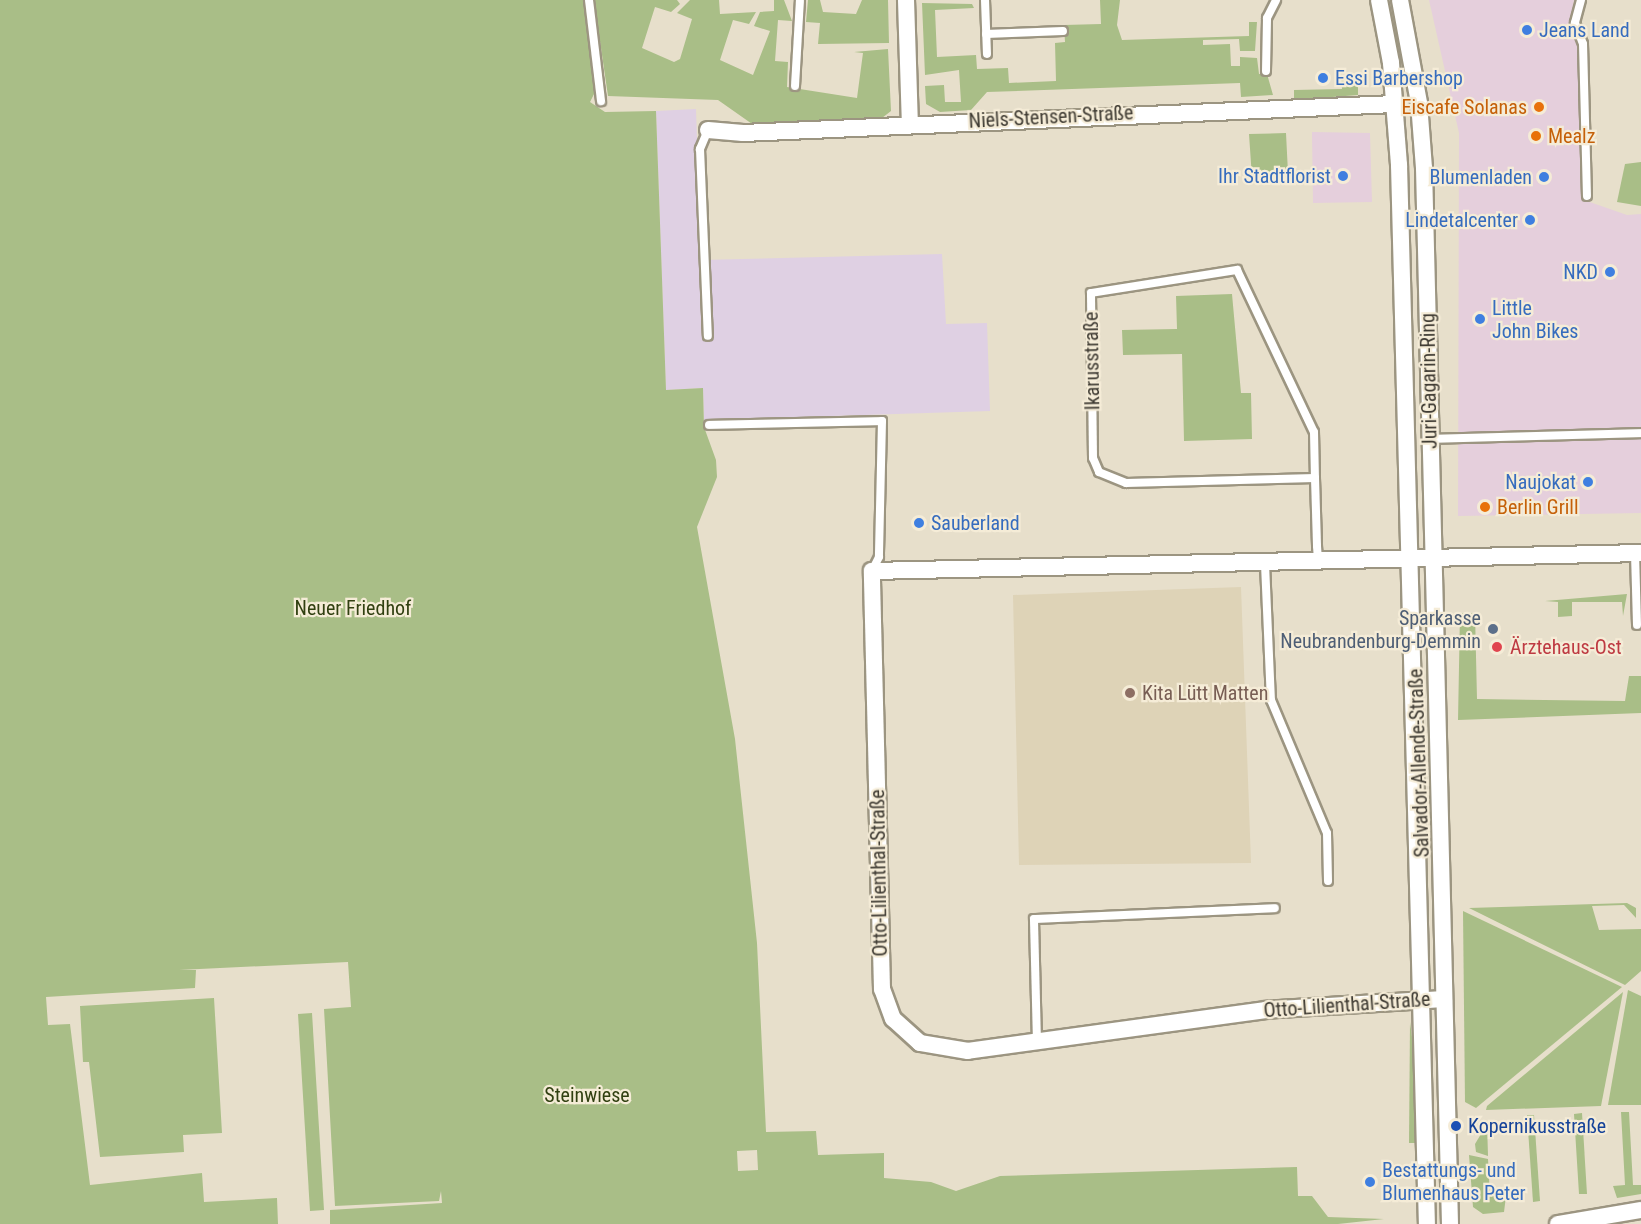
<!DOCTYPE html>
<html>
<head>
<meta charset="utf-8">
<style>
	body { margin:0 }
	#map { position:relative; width:1641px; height:1224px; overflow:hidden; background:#e7dfcb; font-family:"Roboto Condensed",sans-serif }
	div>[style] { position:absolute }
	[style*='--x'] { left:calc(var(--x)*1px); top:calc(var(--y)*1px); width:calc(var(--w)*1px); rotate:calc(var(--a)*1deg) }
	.commercial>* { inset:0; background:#e5cfdc }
	.industrial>* { inset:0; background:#dfd0e3 }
	.built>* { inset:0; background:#ded3b7 }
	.green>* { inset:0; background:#a9be87 }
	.roads { filter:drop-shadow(2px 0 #9c9581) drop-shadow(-2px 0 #9c9581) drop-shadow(0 2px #9c9581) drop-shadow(0 -2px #9c9581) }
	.lane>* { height:8px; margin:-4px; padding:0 4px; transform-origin:4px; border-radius:4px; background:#fff }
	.street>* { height:16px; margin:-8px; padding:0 8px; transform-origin:8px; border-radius:8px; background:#fff }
	.dots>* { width:16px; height:16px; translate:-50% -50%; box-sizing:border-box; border:3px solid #f5ecd7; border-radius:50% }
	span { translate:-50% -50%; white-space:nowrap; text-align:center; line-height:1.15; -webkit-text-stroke:4.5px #f5ecd7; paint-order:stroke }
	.shop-label { font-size:20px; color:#366cbe }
	.left { translate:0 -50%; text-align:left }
	.right { translate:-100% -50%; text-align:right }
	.food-label { font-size:20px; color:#c56008 }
	.street-label { font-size:20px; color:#3e3a32 }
	.park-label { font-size:20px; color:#314011 }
	.service-label { font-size:20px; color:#4e5e75 }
	.health-label { font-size:20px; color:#be3a42 }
	.education-label { font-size:20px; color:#785e54 }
	.transit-label { font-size:20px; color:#164399 }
</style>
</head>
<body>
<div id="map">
	<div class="commercial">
		<i style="clip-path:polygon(1429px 0,1574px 0,1569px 26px,1578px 47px,1584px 200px,1627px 215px,1641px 214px,1641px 513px,1458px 516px,1459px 133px)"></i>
		<i style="clip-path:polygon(1312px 132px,1370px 133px,1372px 202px,1313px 203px)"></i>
	</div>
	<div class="industrial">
		<i style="clip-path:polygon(696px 109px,701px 260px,942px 254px,946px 324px,987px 323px,990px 411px,704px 420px,703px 388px,666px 390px,656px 111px)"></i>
	</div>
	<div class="built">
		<i style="clip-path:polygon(1241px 587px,1251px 863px,1019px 865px,1013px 595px)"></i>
	</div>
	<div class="green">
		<i style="clip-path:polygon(evenodd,0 0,585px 0,595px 92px,590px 102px,605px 112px,656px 111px,666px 390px,703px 388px,704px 427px,716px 460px,717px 477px,697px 527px,735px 739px,757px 943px,766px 1132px,816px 1131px,818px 1155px,884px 1153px,884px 1178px,931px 1182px,956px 1191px,1000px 1176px,1297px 1167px,1298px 1196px,1312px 1196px,1328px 1217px,1384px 1219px,1338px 1224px,330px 1224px,330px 1210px,442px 1203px,441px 1191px,439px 1201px,335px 1206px,324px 1009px,351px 1007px,348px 962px,179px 970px,196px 970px,195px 988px,46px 997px,48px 1025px,70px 1024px,90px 1185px,202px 1173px,204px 1202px,277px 1198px,278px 1224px,0 1224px,0 0,757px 1150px,758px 1170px,738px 1171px,737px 1151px,757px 1150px)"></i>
		<i style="clip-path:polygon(594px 0,677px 0,680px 4px,671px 12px,655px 7px,642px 48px,674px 62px,680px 59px,692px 19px,677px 13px,690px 0,719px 0,720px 14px,756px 12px,749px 24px,733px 20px,720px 60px,753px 75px,770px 31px,754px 26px,760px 12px,774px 11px,774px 0,784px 0,792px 21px,778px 20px,775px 61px,788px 62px,787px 87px,857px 98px,863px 53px,854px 52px,888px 49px,891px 111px,882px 118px,755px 126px,718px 100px,608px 96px)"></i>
		<i style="clip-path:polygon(808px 0,820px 0,823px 12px,856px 14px,862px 0,888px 0,889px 43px,818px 44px,820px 23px,806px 22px)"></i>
		<i style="clip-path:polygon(1100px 0,1120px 0,1117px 25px,1122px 40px,1249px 36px,1249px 22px,1257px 22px,1255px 51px,1240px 51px,1239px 39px,1203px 40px,1203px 45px,1230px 44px,1231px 66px,1240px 66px,1240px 57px,1257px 58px,1259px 74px,1267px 74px,1273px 95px,1241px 97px,1240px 83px,987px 92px,971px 110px,940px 112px,926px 104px,925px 86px,944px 85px,945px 102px,961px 102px,959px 70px,925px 75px,922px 3px,972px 4px,974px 8px,935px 10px,937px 57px,976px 55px,977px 69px,1008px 68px,1009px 83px,1056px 81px,1055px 43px,1065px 42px,1064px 25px,1101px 24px)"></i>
		<i style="clip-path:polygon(1341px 75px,1358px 86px,1358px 95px,1294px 100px,1294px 90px,1342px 89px)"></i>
		<i style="clip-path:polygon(1286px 133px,1288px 173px,1313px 173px,1313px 177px,1252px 178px,1249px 134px)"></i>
		<i style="clip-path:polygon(1641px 162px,1641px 206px,1617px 202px,1625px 164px)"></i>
		<i style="clip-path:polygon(1232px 294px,1241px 393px,1251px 393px,1252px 439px,1184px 441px,1182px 354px,1123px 355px,1122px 330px,1177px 329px,1176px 296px)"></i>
		<i style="clip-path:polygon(1627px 594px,1623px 616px,1622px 602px,1572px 602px,1572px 616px,1558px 617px,1558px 602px,1545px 601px)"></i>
		<i style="clip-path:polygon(1460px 613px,1475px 613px,1477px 699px,1625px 701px,1629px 676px,1641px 676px,1641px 713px,1458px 720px)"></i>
		<i style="clip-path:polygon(1627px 903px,1636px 908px,1636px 918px,1624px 905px,1592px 906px,1599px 930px,1641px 929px,1641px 971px,1625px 985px,1469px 908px)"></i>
		<i style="clip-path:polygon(1463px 911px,1622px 987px,1476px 1108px,1465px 1102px)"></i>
		<i style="clip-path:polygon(1628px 990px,1641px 996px,1641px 1105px,1608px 1105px)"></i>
		<i style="clip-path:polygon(1623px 992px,1601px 1106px,1486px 1110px,1487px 1106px)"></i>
		<i style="clip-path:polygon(214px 998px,222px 1133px,183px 1135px,184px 1152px,100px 1157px,89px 1062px,83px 1062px,80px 1006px)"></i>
		<i style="clip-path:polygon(312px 1013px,324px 1210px,310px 1211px,298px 1014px)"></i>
		<i style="clip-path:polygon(1410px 1022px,1416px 1068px,1417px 1143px,1409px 1143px)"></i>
		<i style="clip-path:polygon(1621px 1112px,1629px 1112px,1633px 1185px,1641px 1185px,1641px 1194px,1617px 1198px,1613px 1186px,1625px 1185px)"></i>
		<i style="clip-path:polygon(1582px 1113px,1587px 1194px,1579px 1194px,1574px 1114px)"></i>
		<i style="clip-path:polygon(1527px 1115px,1534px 1115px,1540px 1201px,1533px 1202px)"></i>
		<i style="clip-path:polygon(1487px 1124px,1488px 1156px,1476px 1152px,1475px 1144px)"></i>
		<i style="clip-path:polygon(1469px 1155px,1488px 1159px,1490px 1196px,1506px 1196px,1504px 1212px,1483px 1214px,1473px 1207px)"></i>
	</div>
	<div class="roads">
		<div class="lane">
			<i style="--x:589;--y:0;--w:102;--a:83.2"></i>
			<i style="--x:985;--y:0;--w:54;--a:87.9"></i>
			<i style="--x:1581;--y:0;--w:24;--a:105"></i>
			<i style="--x:1575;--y:23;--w:22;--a:69"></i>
			<i style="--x:1583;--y:44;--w:152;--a:88.5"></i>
			<i style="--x:986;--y:34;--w:77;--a:-2.2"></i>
			<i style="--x:1266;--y:71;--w:53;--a:-88.9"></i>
			<i style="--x:1267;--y:18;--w:20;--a:-63"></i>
			<i style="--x:795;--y:86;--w:86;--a:-86.7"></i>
			<i style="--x:708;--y:130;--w:21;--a:113"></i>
			<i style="--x:700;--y:149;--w:187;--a:87.6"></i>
			<i style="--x:709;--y:425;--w:173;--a:-1.3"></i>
			<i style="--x:882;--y:421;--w:136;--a:91.3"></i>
			<i style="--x:879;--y:557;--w:16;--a:117"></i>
			<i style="--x:1431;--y:439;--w:210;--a:-1.6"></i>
			<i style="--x:1315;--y:478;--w:189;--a:178.5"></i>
			<i style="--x:1126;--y:483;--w:29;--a:-158"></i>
			<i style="--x:1099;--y:472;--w:15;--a:-113"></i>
			<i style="--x:1093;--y:458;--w:165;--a:-90.7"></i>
			<i style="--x:1091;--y:293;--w:148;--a:-9"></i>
			<i style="--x:1237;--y:270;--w:179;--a:64.6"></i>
			<i style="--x:1314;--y:432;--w:46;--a:88.8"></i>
			<i style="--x:1315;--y:478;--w:68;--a:88.3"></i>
			<i style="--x:1317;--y:546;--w:15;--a:86"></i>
			<i style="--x:1635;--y:553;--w:72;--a:88.4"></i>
			<i style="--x:1265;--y:564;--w:136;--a:87.5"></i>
			<i style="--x:1271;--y:700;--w:144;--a:67.2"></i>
			<i style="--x:1327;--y:833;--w:48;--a:88.8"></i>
			<i style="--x:1037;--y:1043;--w:124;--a:-91.4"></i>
			<i style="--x:1034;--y:919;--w:241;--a:-2.6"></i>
		</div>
		<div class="street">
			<i style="--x:906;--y:0;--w:124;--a:88.2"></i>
			<i style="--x:1379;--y:0;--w:64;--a:79.2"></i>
			<i style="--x:1391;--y:63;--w:102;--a:85.5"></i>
			<i style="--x:1399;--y:165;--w:1059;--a:88.49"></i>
			<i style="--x:1400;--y:0;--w:105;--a:79.5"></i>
			<i style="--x:1419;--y:103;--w:65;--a:85.6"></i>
			<i style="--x:1424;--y:168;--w:1056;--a:88.59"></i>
			<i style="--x:708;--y:130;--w:35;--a:5"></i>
			<i style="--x:743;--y:133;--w:653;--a:-2.55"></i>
			<i style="--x:1444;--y:999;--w:178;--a:176.5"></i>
			<i style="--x:1266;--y:1010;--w:301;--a:172.2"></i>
			<i style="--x:968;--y:1051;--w:49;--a:-170.5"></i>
			<i style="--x:920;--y:1043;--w:36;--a:-138"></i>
			<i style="--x:893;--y:1019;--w:32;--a:-110"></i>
			<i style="--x:882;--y:989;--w:418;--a:-91.4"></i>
			<i style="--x:872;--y:571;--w:769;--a:-1.34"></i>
			<i style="--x:1558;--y:1224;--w:84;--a:-9.6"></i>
		</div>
	</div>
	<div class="dots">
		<i style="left:1527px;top:30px;background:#3f7fe0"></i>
		<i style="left:1323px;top:78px;background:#3f7fe0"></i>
		<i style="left:1539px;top:107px;background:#e8710a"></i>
		<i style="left:1536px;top:136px;background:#e8710a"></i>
		<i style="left:1343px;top:176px;background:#3f7fe0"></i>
		<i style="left:1544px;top:177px;background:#3f7fe0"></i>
		<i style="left:1530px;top:220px;background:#3f7fe0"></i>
		<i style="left:1610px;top:272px;background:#3f7fe0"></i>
		<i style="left:1480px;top:319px;background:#3f7fe0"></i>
		<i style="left:1588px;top:482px;background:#3f7fe0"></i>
		<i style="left:1485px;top:507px;background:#e8710a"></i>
		<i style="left:919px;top:523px;background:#3f7fe0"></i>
		<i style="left:1493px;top:629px;background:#5c6f8a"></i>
		<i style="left:1497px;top:647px;background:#e0444e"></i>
		<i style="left:1130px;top:693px;background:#8d6e63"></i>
		<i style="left:1456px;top:1126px;background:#1a4fb4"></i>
		<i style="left:1370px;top:1182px;background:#3f7fe0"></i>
	</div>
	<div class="shop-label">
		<span class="left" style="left:1539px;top:30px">Jeans Land</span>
		<span class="left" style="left:1335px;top:78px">Essi Barbershop</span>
		<span class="right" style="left:1331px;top:176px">Ihr Stadtflorist</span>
		<span class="right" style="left:1532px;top:177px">Blumenladen</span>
		<span class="right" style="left:1518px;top:220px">Lindetalcenter</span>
		<span class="right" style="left:1598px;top:272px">NKD</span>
		<span class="left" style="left:1492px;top:320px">Little<br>John Bikes</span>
		<span class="right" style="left:1576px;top:482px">Naujokat</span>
		<span class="left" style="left:931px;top:523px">Sauberland</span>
		<span class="left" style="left:1382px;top:1182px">Bestattungs- und<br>Blumenhaus Peter</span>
	</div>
	<div class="food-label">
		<span class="right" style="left:1527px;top:107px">Eiscafe Solanas</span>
		<span class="left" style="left:1548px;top:136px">Mealz</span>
		<span class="left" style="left:1497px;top:507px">Berlin Grill</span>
	</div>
	<div class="street-label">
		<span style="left:1051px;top:117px;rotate:-3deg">Niels-Stensen-Straße</span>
		<span style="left:1092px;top:361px;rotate:-91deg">Ikarusstraße</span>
		<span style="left:1429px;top:381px;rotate:-91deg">Juri-Gagarin-Ring</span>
		<span style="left:1419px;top:763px;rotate:-92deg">Salvador-Allende-Straße</span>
		<span style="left:879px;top:873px;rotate:-91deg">Otto-Lilienthal-Straße</span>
		<span style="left:1347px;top:1005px;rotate:-4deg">Otto-Lilienthal-Straße</span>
	</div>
	<div class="park-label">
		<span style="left:353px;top:608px">Neuer Friedhof</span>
		<span style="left:587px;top:1095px">Steinwiese</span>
	</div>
	<div class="service-label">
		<span class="right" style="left:1481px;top:630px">Sparkasse<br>Neubrandenburg-Demmin</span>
	</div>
	<div class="health-label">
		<span class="left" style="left:1510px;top:647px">Ärztehaus-Ost</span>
	</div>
	<div class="education-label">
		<span class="left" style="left:1142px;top:693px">Kita Lütt Matten</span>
	</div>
	<div class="transit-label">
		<span class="left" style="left:1468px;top:1126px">Kopernikusstraße</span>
	</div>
</div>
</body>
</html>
